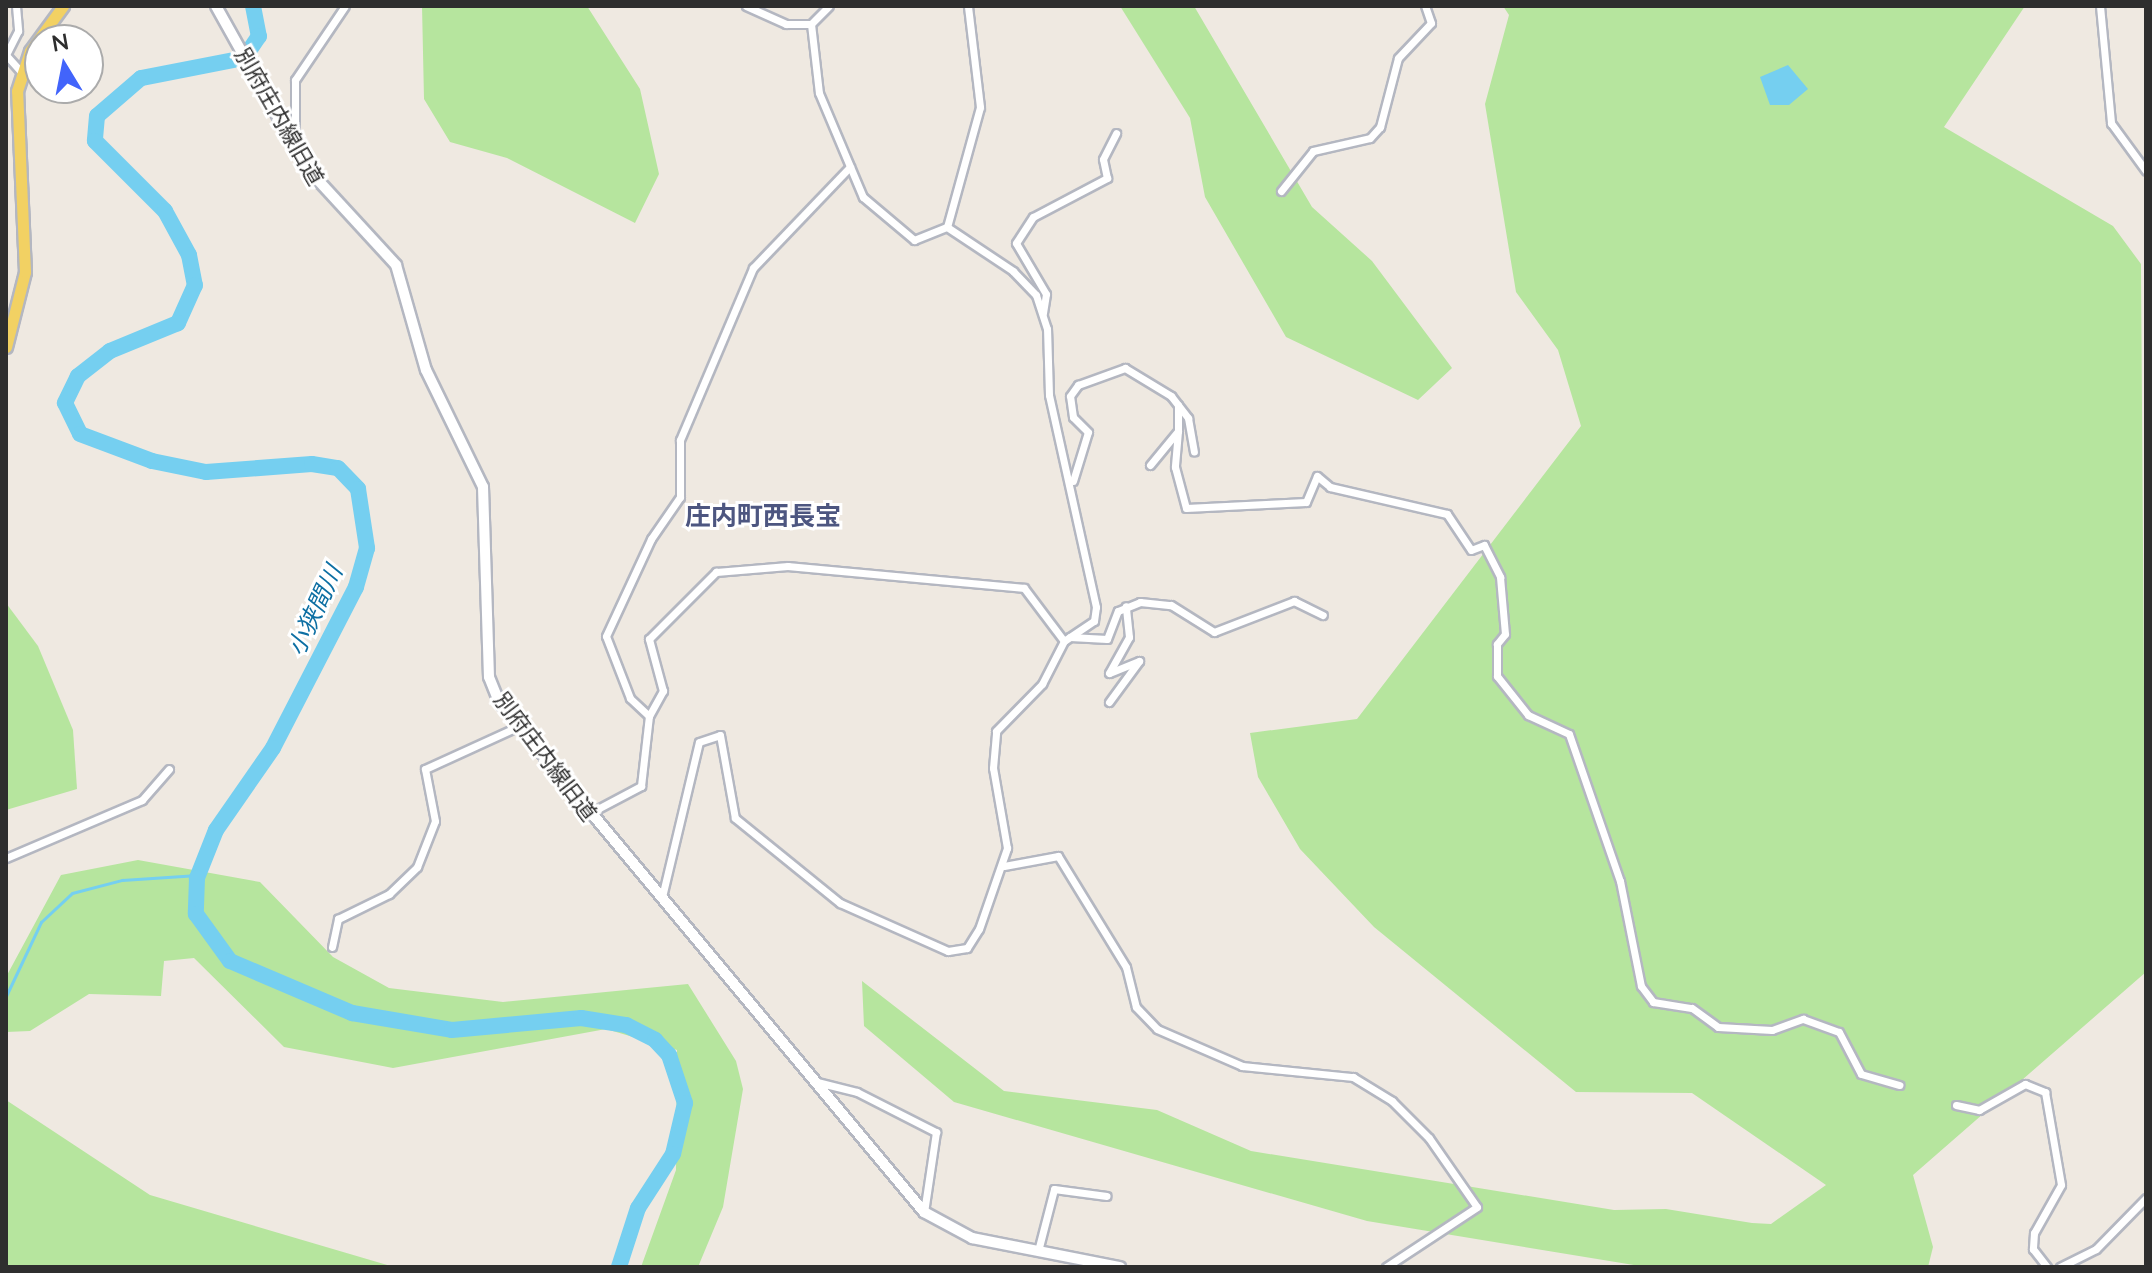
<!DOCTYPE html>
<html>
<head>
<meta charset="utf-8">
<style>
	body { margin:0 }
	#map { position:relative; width:2152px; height:1273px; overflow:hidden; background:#efe9e1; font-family:Lato,"Noto Sans JP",sans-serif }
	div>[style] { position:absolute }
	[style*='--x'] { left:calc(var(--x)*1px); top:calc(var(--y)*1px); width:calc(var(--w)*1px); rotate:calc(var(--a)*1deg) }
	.green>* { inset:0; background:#b6e59e }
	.water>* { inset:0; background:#75cff0 }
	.stream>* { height:3px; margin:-1.5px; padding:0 1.5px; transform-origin:1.5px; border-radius:1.5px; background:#75cff0 }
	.river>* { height:16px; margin:-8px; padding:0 8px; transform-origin:8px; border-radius:8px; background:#75cff0 }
	.roads { filter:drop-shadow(2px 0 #b4b7c1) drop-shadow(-2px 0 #b4b7c1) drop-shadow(0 2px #b4b7c1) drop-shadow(0 -2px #b4b7c1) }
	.street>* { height:7px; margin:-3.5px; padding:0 3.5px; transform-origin:3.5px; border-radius:3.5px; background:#fff }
	.secondary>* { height:10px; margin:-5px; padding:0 5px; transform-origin:5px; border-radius:5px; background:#fff }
	.primary>* { height:11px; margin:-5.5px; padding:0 5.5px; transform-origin:5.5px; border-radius:5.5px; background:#f2d163 }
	span { translate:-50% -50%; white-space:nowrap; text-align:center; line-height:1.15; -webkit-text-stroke:6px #fff; paint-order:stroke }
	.street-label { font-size:22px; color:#2e2e2e }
	.water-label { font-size:24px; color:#0d6fa3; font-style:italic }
	.quarter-label { font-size:26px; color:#4d5680; font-weight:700 }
	.frame { position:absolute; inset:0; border:8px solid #2e2e2e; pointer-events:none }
	.north { position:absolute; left:24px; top:24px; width:80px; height:80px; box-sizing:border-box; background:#fff; border:2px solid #ababab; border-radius:50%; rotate:350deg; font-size:22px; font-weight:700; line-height:32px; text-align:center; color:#2e2e2e }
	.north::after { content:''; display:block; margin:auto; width:28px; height:36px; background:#4264fb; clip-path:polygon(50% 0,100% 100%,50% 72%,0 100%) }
</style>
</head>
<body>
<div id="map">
	<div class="green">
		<i style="clip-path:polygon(422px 6px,587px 6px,640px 89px,659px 174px,635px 223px,507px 158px,450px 142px,424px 99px)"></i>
		<i style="clip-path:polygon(1120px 6px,1194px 6px,1312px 207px,1372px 261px,1452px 368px,1418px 400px,1286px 337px,1205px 197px,1190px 118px)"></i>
		<i style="clip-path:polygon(1503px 6px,2025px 6px,1944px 127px,2113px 226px,2141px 264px,2146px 972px,1913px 1175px,1933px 1247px,1928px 1267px,1646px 1267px,1367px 1221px,954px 1102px,864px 1026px,862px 981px,1004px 1091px,1157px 1110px,1251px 1151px,1614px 1210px,1666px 1209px,1752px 1223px,1771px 1224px,1826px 1185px,1692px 1093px,1576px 1092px,1374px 927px,1300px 849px,1258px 777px,1250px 733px,1357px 719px,1581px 426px,1558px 350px,1516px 292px,1485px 104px,1509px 15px)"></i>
		<i style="clip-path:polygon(6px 603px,38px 646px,73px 730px,77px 789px,6px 810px)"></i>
		<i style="clip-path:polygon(138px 860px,260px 882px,333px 957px,389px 988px,503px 1002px,688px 984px,736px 1061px,743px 1089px,723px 1207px,698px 1267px,641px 1267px,676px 1170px,677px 1050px,606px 1029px,393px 1068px,284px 1047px,194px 958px,164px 961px,161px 996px,89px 994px,30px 1031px,6px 1032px,6px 977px,61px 875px)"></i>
		<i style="clip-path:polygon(6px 1100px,150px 1195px,394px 1267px,6px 1267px)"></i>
	</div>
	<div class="water">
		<i style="clip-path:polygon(1788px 65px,1808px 89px,1789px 105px,1770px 105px,1760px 77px)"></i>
	</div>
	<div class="stream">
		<i style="--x:6;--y:996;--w:82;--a:-64.7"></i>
		<i style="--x:41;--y:922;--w:42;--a:-43.1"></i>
		<i style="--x:72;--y:893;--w:52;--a:-14.6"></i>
		<i style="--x:122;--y:880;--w:76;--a:-3.8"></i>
	</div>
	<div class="river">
		<i style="--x:253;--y:6;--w:31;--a:79"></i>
		<i style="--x:259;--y:36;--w:27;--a:124"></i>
		<i style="--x:244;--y:58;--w:105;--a:169"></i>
		<i style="--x:141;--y:78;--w:58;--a:139.2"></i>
		<i style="--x:97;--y:116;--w:25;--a:95"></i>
		<i style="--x:95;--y:141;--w:99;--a:45"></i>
		<i style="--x:165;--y:211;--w:50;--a:61.4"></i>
		<i style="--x:189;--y:255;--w:31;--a:79"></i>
		<i style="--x:195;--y:285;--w:42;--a:114.1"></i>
		<i style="--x:178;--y:323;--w:74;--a:157.6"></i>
		<i style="--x:110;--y:351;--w:41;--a:142"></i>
		<i style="--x:78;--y:376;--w:30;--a:116"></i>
		<i style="--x:65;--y:403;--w:34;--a:64"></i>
		<i style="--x:80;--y:434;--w:77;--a:20.6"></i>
		<i style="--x:152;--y:461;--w:55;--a:11.5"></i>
		<i style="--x:206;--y:472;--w:106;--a:-4.3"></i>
		<i style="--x:312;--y:464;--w:26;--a:9"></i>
		<i style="--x:338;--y:468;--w:29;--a:46"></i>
		<i style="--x:358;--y:489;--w:60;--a:81.3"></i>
		<i style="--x:367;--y:548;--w:41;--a:105.8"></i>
		<i style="--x:356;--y:587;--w:181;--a:117.3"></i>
		<i style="--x:273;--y:748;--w:100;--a:124.8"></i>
		<i style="--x:216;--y:830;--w:52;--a:111.6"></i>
		<i style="--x:197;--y:878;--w:36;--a:92"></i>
		<i style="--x:196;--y:914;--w:58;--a:54.1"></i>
		<i style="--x:230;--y:961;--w:133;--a:23.1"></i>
		<i style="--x:352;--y:1013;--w:101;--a:9.6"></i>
		<i style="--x:452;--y:1030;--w:130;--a:-5.3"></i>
		<i style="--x:581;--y:1018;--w:46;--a:8.8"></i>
		<i style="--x:626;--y:1025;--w:33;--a:27"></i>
		<i style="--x:655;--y:1040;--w:21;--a:47"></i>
		<i style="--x:669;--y:1055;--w:51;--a:71.6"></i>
		<i style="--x:685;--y:1103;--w:52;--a:103.2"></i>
		<i style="--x:673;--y:1154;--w:64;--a:122.9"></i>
		<i style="--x:638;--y:1208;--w:62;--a:107.9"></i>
	</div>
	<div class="roads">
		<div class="street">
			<i style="--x:16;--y:6;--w:25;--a:85"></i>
			<i style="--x:18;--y:31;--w:27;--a:117"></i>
			<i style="--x:6;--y:55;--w:24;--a:48"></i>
			<i style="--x:746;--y:6;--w:44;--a:24.2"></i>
			<i style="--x:786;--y:24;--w:25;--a:0"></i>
			<i style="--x:811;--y:24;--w:25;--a:-45"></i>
			<i style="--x:2100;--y:6;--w:118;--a:84.6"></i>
			<i style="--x:2111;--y:123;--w:59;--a:53.9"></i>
			<i style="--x:811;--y:24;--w:69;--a:83.4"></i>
			<i style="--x:819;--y:93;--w:113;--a:67.1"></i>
			<i style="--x:863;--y:197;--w:67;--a:40.1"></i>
			<i style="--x:914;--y:240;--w:35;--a:-22"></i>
			<i style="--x:295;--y:146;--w:66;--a:-90"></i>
			<i style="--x:295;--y:80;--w:89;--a:-56"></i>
			<i style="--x:1281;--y:191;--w:51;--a:-51.3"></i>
			<i style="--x:1313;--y:151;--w:58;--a:-12.8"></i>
			<i style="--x:1370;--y:138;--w:15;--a:-48"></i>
			<i style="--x:1380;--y:127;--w:71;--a:-75.4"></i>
			<i style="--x:1398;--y:58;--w:48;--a:-46.7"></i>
			<i style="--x:1431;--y:23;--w:18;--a:-109"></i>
			<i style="--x:947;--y:227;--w:124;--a:-74.6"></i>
			<i style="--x:980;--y:107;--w:102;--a:-96.8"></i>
			<i style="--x:1043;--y:313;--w:19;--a:-81"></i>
			<i style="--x:1046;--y:294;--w:59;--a:-120.5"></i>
			<i style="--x:1016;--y:243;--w:31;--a:-57"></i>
			<i style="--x:1033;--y:217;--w:84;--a:-27.8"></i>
			<i style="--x:1107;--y:178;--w:19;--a:-102"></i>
			<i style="--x:1103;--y:159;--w:29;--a:-63"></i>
			<i style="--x:1178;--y:431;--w:36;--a:95"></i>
			<i style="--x:1175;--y:467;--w:42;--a:75"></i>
			<i style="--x:1186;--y:508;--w:120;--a:-2.9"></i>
			<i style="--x:1306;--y:502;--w:28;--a:-67"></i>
			<i style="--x:1317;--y:476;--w:17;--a:40"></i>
			<i style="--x:1330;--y:487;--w:120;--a:13"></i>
			<i style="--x:1447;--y:514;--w:43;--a:56.3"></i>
			<i style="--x:1471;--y:550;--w:14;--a:-21"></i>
			<i style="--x:1484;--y:545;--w:36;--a:63"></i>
			<i style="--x:1500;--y:577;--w:57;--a:85"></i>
			<i style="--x:1505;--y:634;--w:13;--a:129"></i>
			<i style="--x:1497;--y:644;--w:32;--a:90"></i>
			<i style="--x:1497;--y:676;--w:50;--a:51.5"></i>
			<i style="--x:1528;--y:715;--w:45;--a:24.9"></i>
			<i style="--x:1569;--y:734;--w:156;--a:70.9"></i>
			<i style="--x:1620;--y:881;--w:107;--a:78.7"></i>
			<i style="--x:1641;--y:986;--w:20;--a:53"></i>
			<i style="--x:1653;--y:1002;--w:39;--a:9"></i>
			<i style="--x:1692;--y:1008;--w:32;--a:36"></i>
			<i style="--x:1718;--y:1027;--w:54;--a:3.2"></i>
			<i style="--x:1772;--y:1030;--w:33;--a:-20"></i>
			<i style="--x:1803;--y:1019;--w:38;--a:20"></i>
			<i style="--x:1839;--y:1032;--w:47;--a:62.4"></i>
			<i style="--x:1861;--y:1074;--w:40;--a:16"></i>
			<i style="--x:1150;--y:465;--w:44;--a:-50.5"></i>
			<i style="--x:1178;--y:431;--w:26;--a:-90"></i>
			<i style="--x:1073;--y:481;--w:51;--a:-73"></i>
			<i style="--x:1088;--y:432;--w:21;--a:-135"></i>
			<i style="--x:1073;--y:417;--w:21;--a:-98"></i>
			<i style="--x:1070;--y:396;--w:14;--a:-54"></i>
			<i style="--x:1078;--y:385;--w:50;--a:-19.9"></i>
			<i style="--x:1125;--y:368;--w:54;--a:31.3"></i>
			<i style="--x:1171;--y:396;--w:28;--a:52"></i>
			<i style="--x:1188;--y:418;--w:34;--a:80"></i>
			<i style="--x:1070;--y:637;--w:37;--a:3"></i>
			<i style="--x:1107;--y:639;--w:30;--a:-69"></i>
			<i style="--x:1118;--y:611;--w:24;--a:-22"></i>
			<i style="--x:1140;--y:602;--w:31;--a:6"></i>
			<i style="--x:1171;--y:605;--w:51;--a:32.1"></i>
			<i style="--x:1214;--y:632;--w:86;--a:-21.2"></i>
			<i style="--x:1294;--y:601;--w:32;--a:26"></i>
			<i style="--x:1109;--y:702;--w:51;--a:-53.8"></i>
			<i style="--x:1139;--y:661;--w:32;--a:158"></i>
			<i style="--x:1109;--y:673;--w:41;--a:-60.9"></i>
			<i style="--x:1129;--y:637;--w:31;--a:-96"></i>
			<i style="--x:649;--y:716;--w:26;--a:-137"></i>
			<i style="--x:630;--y:698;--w:66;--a:-111.2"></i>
			<i style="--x:606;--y:636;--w:107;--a:-65.1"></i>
			<i style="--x:651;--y:539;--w:51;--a:-55.4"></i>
			<i style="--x:680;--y:497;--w:57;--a:-90"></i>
			<i style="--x:680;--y:440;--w:187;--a:-67"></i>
			<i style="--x:753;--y:268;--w:140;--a:-46.2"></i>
			<i style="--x:590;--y:813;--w:58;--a:-27.9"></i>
			<i style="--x:641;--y:786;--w:70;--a:-83.5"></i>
			<i style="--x:649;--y:716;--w:29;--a:-61"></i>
			<i style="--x:663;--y:691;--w:54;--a:-105.1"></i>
			<i style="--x:649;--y:639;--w:95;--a:-45"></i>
			<i style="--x:716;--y:572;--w:72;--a:-4.8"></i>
			<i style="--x:788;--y:566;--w:237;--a:5.3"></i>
			<i style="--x:1024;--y:588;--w:66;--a:53"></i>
			<i style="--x:6;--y:858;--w:148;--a:-23.1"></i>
			<i style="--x:142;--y:800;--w:41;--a:-48.9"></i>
			<i style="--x:1004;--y:866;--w:55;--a:-10.5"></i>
			<i style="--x:1058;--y:856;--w:130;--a:58.5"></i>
			<i style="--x:1126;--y:967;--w:41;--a:76"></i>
			<i style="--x:1136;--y:1007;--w:30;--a:46"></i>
			<i style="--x:1157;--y:1029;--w:93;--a:23.5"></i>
			<i style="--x:1242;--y:1066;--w:112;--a:5.7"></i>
			<i style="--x:1353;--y:1077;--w:46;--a:31.6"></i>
			<i style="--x:1392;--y:1101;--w:52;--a:45"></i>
			<i style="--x:1429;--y:1138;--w:84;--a:55.2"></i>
			<i style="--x:1477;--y:1207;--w:109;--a:146.6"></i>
			<i style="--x:662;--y:897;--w:159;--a:-76.6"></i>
			<i style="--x:699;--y:742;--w:22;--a:-18"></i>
			<i style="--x:720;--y:735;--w:84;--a:79.8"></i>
			<i style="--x:735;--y:818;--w:135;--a:39"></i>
			<i style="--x:840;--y:903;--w:118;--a:24"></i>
			<i style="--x:948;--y:951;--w:19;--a:-9"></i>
			<i style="--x:967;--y:948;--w:22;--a:-58"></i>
			<i style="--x:979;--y:929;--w:86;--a:-70.9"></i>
			<i style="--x:1007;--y:848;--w:81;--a:-99.9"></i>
			<i style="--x:993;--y:768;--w:37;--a:-85"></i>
			<i style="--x:996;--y:731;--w:66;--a:-45.6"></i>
			<i style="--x:1042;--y:684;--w:48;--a:-62.9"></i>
			<i style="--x:1064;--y:641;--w:36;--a:-34"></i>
			<i style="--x:1094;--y:621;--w:14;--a:-82"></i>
			<i style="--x:1096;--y:607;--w:217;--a:-102.5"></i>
			<i style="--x:1049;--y:395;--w:66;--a:-91.7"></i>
			<i style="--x:1047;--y:329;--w:36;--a:-108"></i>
			<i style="--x:1036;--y:295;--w:33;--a:-134"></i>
			<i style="--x:1013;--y:271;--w:79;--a:-146.3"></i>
			<i style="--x:332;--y:947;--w:29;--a:-78"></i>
			<i style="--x:338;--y:919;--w:57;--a:-26.1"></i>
			<i style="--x:389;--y:894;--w:39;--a:-44"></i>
			<i style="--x:417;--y:867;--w:49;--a:-68.6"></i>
			<i style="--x:435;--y:821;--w:53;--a:-100.9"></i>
			<i style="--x:425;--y:769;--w:101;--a:-24.5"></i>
			<i style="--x:813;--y:1081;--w:45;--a:14"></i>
			<i style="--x:857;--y:1092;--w:89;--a:26.9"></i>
			<i style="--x:936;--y:1132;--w:81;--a:98.5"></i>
			<i style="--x:1956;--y:1105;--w:24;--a:12"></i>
			<i style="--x:1979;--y:1110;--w:53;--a:-29.5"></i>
			<i style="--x:2025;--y:1084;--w:22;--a:22"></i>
			<i style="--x:2045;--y:1092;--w:94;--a:80.2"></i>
			<i style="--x:2061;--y:1185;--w:55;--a:119.4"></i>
			<i style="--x:2034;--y:1233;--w:16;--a:94"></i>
			<i style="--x:2033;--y:1249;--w:23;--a:52"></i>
			<i style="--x:1038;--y:1251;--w:64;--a:-75.5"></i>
			<i style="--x:1054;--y:1189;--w:53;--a:7.5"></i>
			<i style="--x:2060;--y:1267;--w:40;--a:-26.6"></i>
			<i style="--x:2096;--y:1249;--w:71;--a:-45.6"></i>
		</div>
		<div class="secondary">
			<i style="--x:216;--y:6;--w:184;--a:60.8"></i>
			<i style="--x:306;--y:167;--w:133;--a:47.4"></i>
			<i style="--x:396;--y:265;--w:109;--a:74.1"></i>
			<i style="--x:426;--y:370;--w:130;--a:64"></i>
			<i style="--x:483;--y:487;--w:190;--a:88.2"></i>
			<i style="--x:489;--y:677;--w:27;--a:68"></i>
			<i style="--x:499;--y:702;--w:664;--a:50.19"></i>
			<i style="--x:924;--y:1212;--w:55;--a:28.4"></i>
			<i style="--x:972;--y:1238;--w:151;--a:11.1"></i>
		</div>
		<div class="primary">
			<i style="--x:6;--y:347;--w:77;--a:-75.8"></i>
			<i style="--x:25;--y:272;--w:181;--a:-92.5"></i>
			<i style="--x:17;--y:91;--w:42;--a:-72"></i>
			<i style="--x:30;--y:51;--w:56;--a:-53.7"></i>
		</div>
	</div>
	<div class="street-label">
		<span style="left:280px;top:116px;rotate:60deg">別府庄内線旧道</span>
		<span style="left:546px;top:756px;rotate:53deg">別府庄内線旧道</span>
	</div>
	<div class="water-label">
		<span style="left:314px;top:610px;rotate:-65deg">小狭間川</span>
	</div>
	<div class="quarter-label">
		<span style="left:763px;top:516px">庄内町西長宝</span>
	</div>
	<div class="frame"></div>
	<div class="north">N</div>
</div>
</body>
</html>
